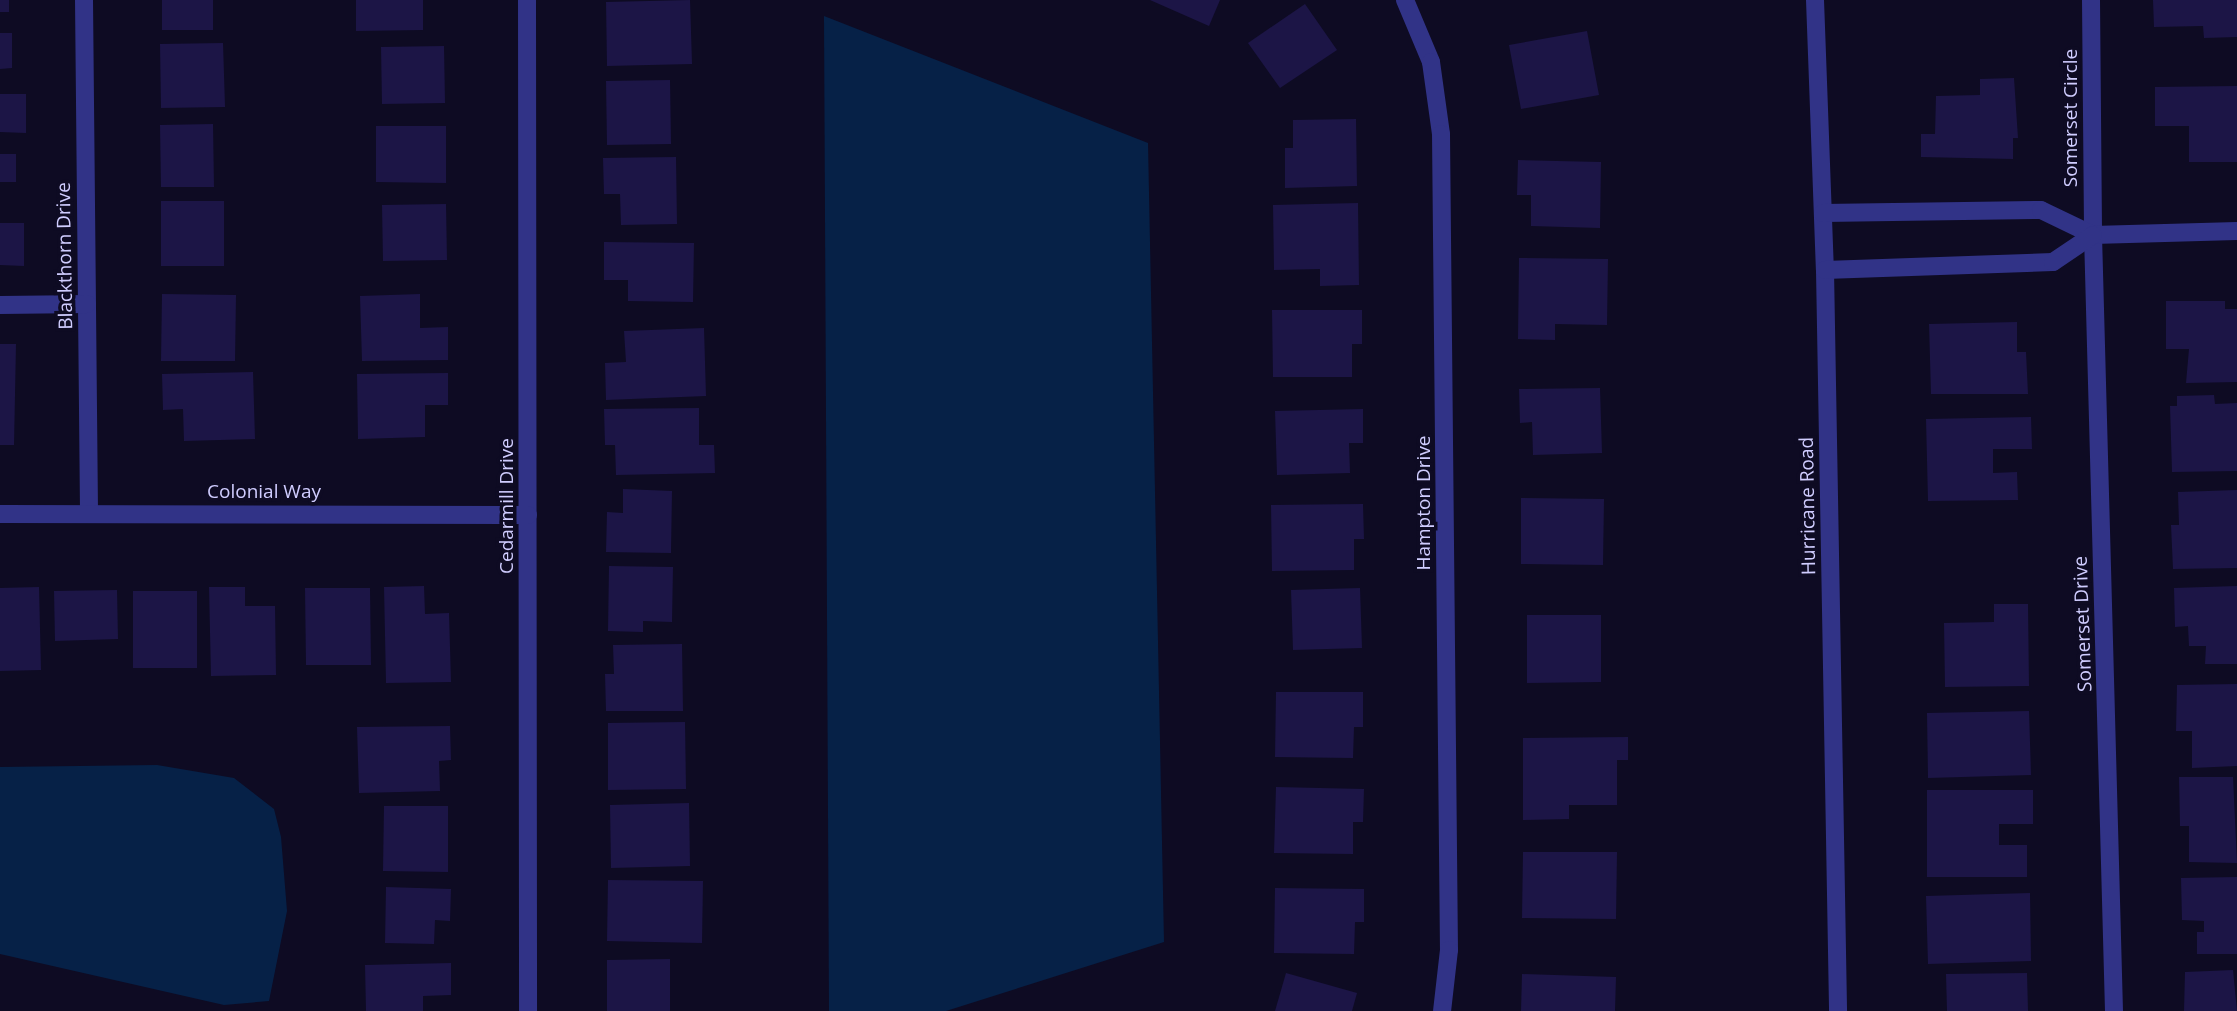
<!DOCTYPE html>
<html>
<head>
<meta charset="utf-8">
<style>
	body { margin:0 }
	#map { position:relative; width:2237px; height:1011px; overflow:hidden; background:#0e0b23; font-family:"Open Sans",sans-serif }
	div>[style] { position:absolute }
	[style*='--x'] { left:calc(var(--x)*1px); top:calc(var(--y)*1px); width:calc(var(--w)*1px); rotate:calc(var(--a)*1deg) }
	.water>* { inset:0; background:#062147 }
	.building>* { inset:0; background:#1c1546 }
	.minor>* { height:18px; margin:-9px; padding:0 9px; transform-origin:9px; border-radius:9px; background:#313387 }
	span { translate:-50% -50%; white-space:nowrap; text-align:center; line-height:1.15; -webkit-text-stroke:7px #0e0b23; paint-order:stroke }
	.street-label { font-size:19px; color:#d0cdff }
</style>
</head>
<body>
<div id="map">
	<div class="water">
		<i style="clip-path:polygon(824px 16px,1148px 143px,1164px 942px,946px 1011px,829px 1011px)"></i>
		<i style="clip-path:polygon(157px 765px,234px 778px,274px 809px,281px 837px,287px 911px,269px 1001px,224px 1005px,0 954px,0 767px)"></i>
	</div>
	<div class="building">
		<i style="clip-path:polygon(0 0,9px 0,9px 12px,0 12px)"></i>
		<i style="clip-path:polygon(162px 0,213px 0,213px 30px,162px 30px)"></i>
		<i style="clip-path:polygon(356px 0,423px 0,423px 30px,356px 31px)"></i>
		<i style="clip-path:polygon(690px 0,692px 64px,607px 66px,606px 2px)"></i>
		<i style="clip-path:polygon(1150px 0,1220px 0,1209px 26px)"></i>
		<i style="clip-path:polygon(2153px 0,2237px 0,2237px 37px,2204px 38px,2203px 26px,2154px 27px)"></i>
		<i style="clip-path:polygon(1305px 4px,1337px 50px,1280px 88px,1248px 43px)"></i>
		<i style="clip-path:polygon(1587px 31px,1599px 95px,1521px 109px,1509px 45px)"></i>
		<i style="clip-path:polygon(0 33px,12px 33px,12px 68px,0 69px)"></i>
		<i style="clip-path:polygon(223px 43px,225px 107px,161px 108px,160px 44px)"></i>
		<i style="clip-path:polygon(444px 46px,445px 103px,382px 104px,381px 47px)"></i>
		<i style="clip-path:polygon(2014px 78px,2018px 138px,2013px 138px,2013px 159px,1921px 157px,1921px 134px,1935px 134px,1936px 96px,1980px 95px,1980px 79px)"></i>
		<i style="clip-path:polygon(670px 80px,671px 144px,607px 145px,606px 81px)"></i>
		<i style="clip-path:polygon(2237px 86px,2237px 162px,2189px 162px,2189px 126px,2155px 126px,2155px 87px)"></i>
		<i style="clip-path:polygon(0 94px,26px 94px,26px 133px,0 132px)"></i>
		<i style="clip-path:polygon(1356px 119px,1357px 186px,1285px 188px,1285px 148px,1293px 148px,1293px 120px)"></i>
		<i style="clip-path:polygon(213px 124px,214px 187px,161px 187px,160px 125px)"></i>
		<i style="clip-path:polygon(376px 126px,446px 126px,446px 183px,376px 182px)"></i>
		<i style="clip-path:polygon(0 154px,16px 154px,16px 182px,0 182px)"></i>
		<i style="clip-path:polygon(676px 157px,677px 224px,621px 225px,620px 194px,604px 194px,603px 158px)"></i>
		<i style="clip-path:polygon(1518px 160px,1601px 162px,1600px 228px,1531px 226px,1531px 195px,1517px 195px)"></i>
		<i style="clip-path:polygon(161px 201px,224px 201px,224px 266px,161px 266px)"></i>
		<i style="clip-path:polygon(1358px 203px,1359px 285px,1320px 286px,1320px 269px,1274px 270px,1273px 205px)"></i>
		<i style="clip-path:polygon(446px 204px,447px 260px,383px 261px,382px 205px)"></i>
		<i style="clip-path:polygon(0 223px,24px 223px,24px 266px,0 265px)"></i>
		<i style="clip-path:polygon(604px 242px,694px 243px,693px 302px,628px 301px,628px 280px,604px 280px)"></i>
		<i style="clip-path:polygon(1519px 258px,1608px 259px,1607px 325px,1555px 324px,1555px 340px,1518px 339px)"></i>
		<i style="clip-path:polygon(162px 294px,236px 295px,235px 361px,161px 361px)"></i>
		<i style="clip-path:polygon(420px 294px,420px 328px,448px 327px,448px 360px,362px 361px,360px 296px)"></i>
		<i style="clip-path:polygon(2166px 301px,2225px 301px,2225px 309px,2237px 309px,2237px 382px,2186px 383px,2189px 349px,2166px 349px)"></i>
		<i style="clip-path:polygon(1272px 310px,1362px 310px,1362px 344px,1352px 344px,1352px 377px,1273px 377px)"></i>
		<i style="clip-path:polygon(2017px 322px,2017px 352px,2026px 352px,2028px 394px,1931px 394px,1929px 324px)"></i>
		<i style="clip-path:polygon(704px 328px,706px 396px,606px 400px,605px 363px,626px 362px,624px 331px)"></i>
		<i style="clip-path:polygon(0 344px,16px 344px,14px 445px,0 445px)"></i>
		<i style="clip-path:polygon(253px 372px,255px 439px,184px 441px,183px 409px,163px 410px,162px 374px)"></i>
		<i style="clip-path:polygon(448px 373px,448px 405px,425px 405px,425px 437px,358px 439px,357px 374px)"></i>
		<i style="clip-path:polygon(1600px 388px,1602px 453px,1533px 455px,1532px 422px,1520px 423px,1519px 389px)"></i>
		<i style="clip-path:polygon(2214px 395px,2215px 404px,2237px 403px,2237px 471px,2172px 472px,2170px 406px,2177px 406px,2177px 396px)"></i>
		<i style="clip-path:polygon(699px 408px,699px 445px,714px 445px,715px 473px,616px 475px,615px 445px,605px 445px,604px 409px)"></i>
		<i style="clip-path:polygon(1363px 409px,1363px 443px,1349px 443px,1350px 473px,1277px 475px,1275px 411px)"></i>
		<i style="clip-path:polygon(2031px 417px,2032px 449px,1993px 449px,1993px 473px,2017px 472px,2018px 500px,1928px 501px,1926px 419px)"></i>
		<i style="clip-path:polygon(623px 489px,672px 491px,671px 553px,606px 552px,607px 512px,623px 513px)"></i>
		<i style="clip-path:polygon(2237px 490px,2237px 568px,2173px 569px,2171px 525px,2179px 525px,2178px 492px)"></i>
		<i style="clip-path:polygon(1521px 498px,1604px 499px,1603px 565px,1521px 564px)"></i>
		<i style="clip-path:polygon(1363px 504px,1364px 539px,1354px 539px,1354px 570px,1272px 571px,1271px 505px)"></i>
		<i style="clip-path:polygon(609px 566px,673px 567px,672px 622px,643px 621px,643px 632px,608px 631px)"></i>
		<i style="clip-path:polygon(424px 586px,425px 614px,449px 613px,451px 682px,386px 683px,384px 587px)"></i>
		<i style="clip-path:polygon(2237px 586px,2237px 664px,2205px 664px,2206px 646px,2189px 646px,2188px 626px,2175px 627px,2174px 588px)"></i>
		<i style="clip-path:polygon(39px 587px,41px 670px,0 671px,0 588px)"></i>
		<i style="clip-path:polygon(209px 587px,245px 587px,245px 606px,275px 606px,276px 675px,211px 676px)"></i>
		<i style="clip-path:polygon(305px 588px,370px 588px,371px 665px,306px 665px)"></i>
		<i style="clip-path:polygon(1360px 588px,1362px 648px,1293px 650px,1291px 590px)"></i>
		<i style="clip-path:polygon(117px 590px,118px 639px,55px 641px,54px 591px)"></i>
		<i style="clip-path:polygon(133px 591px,197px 591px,197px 668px,133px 668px)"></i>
		<i style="clip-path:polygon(1994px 604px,2028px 604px,2029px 686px,1945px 687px,1944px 623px,1994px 622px)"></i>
		<i style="clip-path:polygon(1527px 615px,1601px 615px,1601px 682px,1527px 683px)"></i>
		<i style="clip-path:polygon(682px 644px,683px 711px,606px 711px,605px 674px,614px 674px,613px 645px)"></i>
		<i style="clip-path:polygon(2237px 684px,2237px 766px,2192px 768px,2192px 731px,2176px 731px,2177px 685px)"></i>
		<i style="clip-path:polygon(1276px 692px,1363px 692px,1363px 727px,1354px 727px,1353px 758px,1275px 757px)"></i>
		<i style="clip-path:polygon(2029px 711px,2031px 775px,1928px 778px,1927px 713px)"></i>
		<i style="clip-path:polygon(685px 722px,686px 789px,608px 790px,608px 723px)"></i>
		<i style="clip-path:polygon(450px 726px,451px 760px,439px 761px,440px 791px,359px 793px,357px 727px)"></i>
		<i style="clip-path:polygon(1628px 737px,1628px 760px,1617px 760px,1617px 805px,1569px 805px,1569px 819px,1523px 820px,1523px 738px)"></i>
		<i style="clip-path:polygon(2179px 777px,2233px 777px,2237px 863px,2189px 862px,2189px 826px,2180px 826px)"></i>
		<i style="clip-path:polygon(1276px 787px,1364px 789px,1363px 822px,1353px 822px,1353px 854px,1274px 853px)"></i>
		<i style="clip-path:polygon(1927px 790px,2033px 790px,2033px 824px,1999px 824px,1999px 845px,2027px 845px,2027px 877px,1927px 877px)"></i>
		<i style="clip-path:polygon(689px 803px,690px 866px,611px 868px,610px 805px)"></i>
		<i style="clip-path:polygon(384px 806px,448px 806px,448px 872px,383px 871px)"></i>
		<i style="clip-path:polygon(1523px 852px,1617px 852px,1616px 919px,1522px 918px)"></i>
		<i style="clip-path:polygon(2237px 877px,2237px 954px,2197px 954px,2197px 932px,2204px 932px,2204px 921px,2182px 920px,2181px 878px)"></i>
		<i style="clip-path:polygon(608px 880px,703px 881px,702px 943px,607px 941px)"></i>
		<i style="clip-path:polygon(386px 887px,451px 889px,450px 921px,435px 920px,434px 944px,385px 943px)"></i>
		<i style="clip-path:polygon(1275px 888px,1364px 889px,1364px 922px,1355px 922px,1354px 954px,1274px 953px)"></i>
		<i style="clip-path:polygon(2030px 893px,2031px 961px,1928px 964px,1926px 896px)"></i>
		<i style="clip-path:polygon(670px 959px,670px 1011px,607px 1011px,607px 960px)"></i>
		<i style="clip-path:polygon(451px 963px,451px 995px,423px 996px,423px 1011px,366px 1011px,365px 965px)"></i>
		<i style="clip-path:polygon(2233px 970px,2237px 1011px,2184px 1011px,2185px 972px)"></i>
		<i style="clip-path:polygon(1286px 973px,1357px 993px,1352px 1011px,1275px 1011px)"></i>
		<i style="clip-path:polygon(2027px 973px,2028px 1011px,1947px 1011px,1946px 974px)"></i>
		<i style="clip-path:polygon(1522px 974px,1616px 977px,1615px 1011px,1521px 1011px)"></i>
	</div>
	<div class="minor">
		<i style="--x:84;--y:0;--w:512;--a:89.44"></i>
		<i style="--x:527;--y:0;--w:1011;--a:89.94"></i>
		<i style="--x:1405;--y:0;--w:67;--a:67.2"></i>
		<i style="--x:1431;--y:62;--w:73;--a:82.1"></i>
		<i style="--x:1441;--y:134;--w:816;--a:89.44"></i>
		<i style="--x:1449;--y:950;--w:61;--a:96.5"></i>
		<i style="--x:1815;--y:0;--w:270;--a:87.9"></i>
		<i style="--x:1825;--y:270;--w:741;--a:88.99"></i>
		<i style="--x:2091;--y:0;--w:235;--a:89.5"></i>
		<i style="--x:2093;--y:235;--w:776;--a:88.45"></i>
		<i style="--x:1823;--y:213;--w:218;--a:-0.8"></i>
		<i style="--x:2041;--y:210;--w:58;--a:25.7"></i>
		<i style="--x:2093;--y:235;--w:144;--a:-1.6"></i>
		<i style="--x:1825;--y:270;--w:228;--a:-2"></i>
		<i style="--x:2053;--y:262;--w:48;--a:-34"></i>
		<i style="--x:0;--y:305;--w:87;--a:-0.7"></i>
		<i style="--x:0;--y:514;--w:528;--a:0.11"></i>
	</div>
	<div class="street-label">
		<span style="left:2071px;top:118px;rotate:-90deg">Somerset Circle</span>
		<span style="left:65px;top:256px;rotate:-91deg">Blackthorn Drive</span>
		<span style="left:264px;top:492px">Colonial Way</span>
		<span style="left:1424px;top:503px;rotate:-90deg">Hampton Drive</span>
		<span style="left:507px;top:506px;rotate:-90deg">Cedarmill Drive</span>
		<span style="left:1808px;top:506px;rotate:-91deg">Hurricane Road</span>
		<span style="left:2083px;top:624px;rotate:-92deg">Somerset Drive</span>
	</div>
</div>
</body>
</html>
